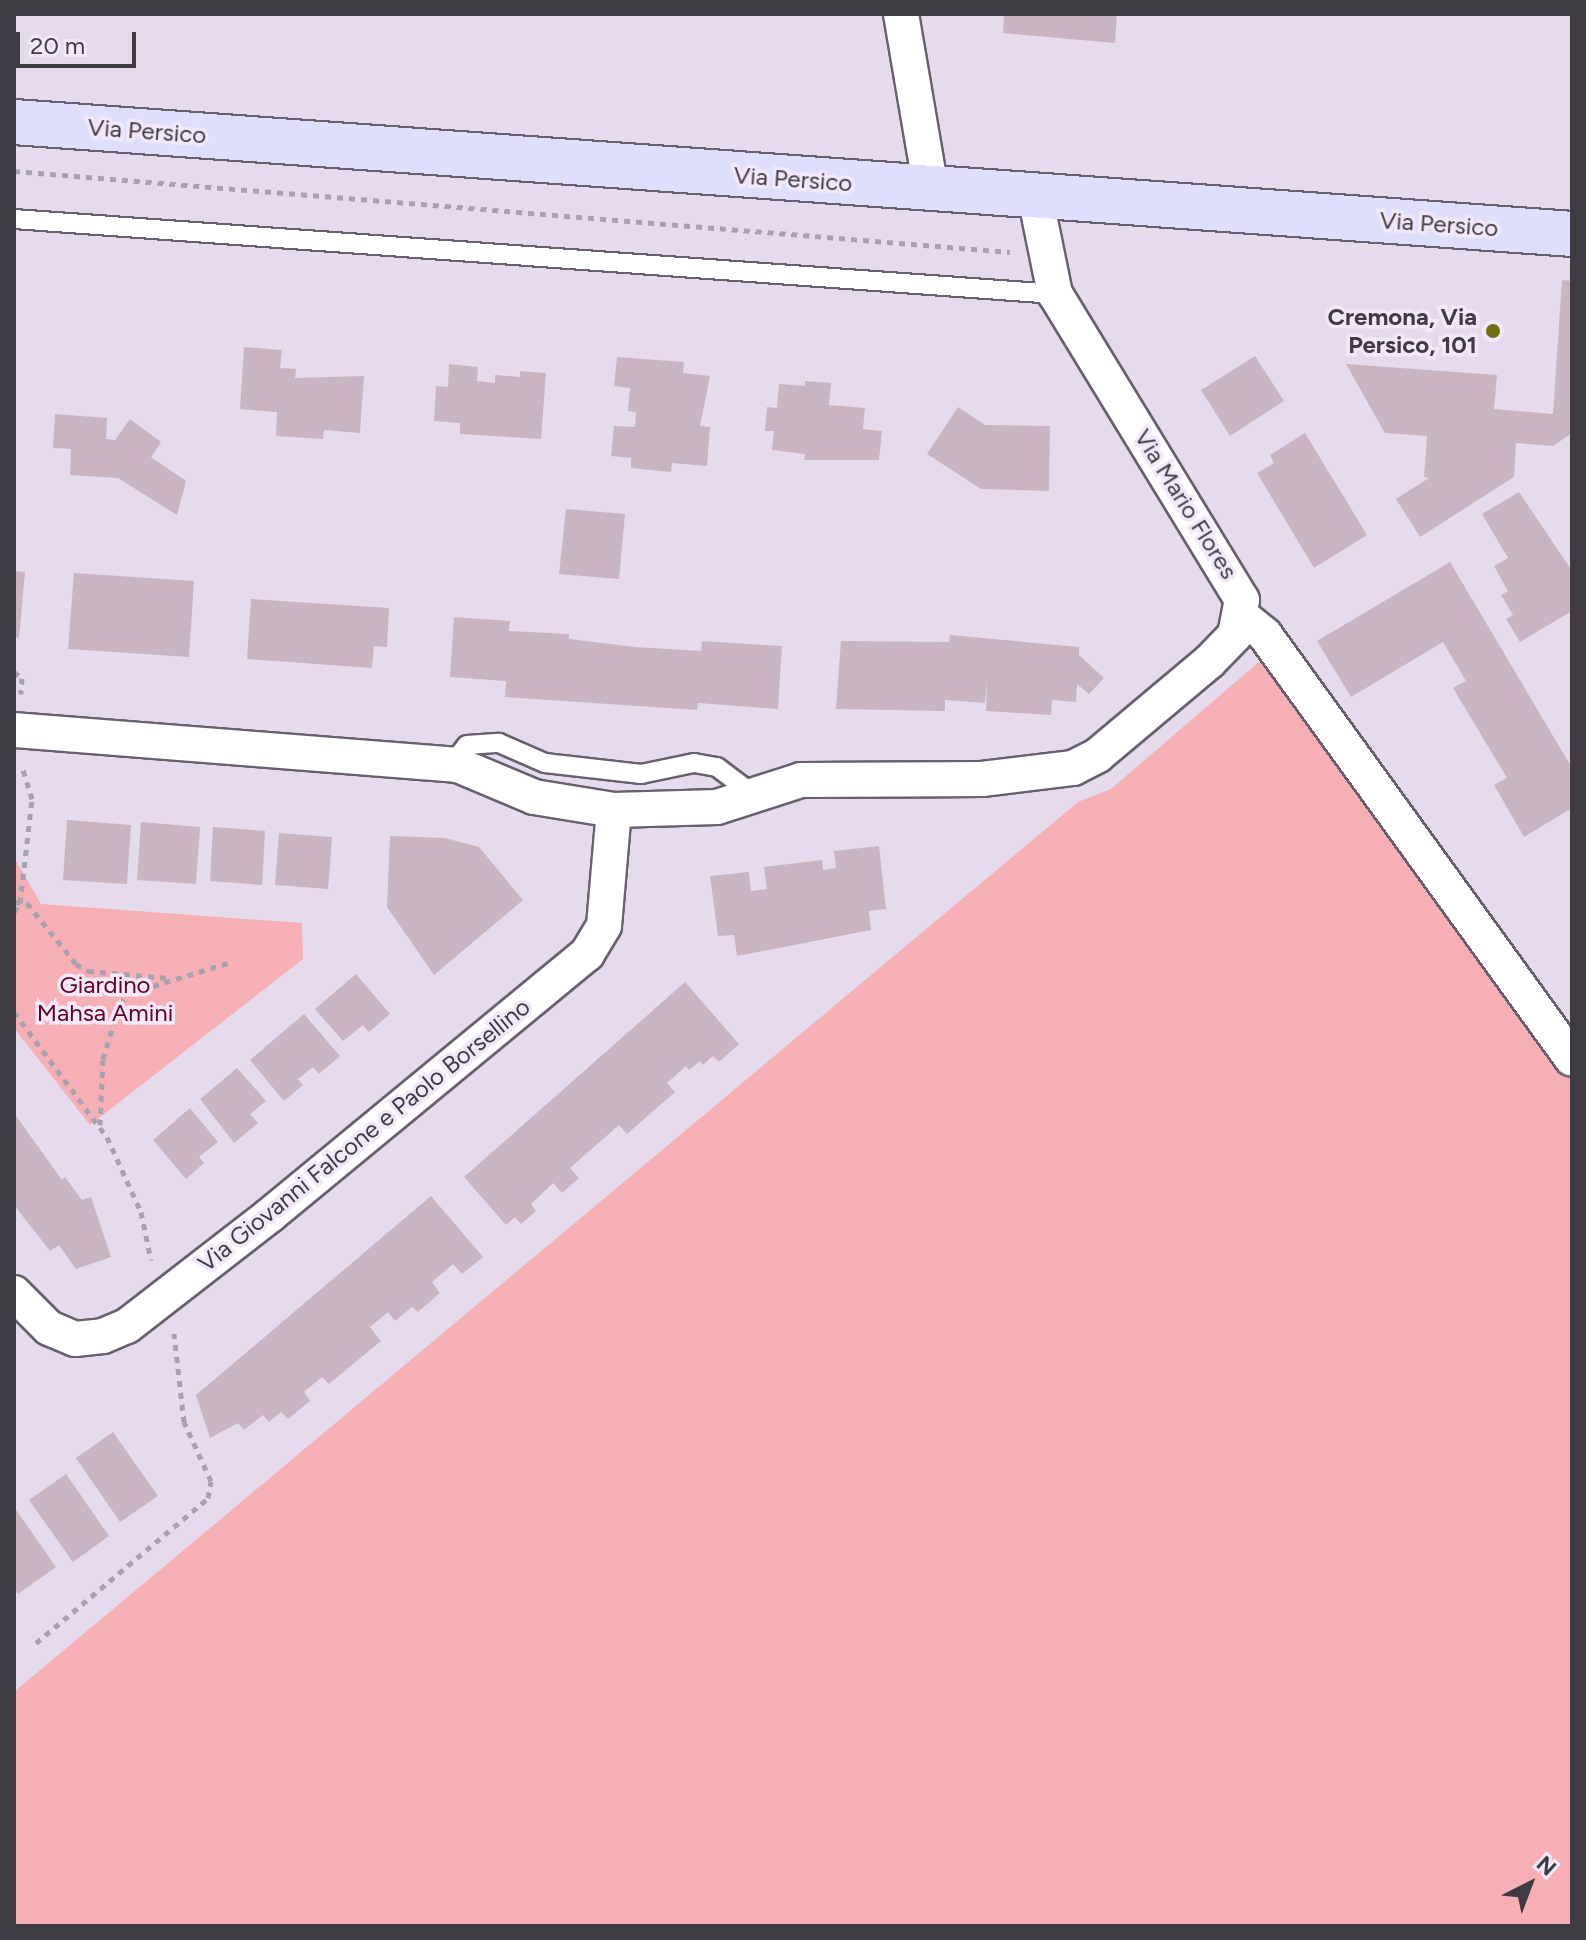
<!DOCTYPE html>
<html>
<head>
<meta charset="utf-8">
<style>
	body { margin:0 }
	#map { position:relative; width:1586px; height:1940px; overflow:hidden; background:#e5dbed; font-family:Figtree,sans-serif }
	div>[style] { position:absolute }
	[style*='--x'] { left:calc(var(--x)*1px); top:calc(var(--y)*1px); width:calc(var(--w)*1px); rotate:calc(var(--a)*1deg) }
	.green>* { inset:0; background:#f5afb5 }
	.building>* { inset:0; background:#c8b5c1 }
	.path>* { height:5px; margin-top:-2.5px; transform-origin:0; background:repeating-linear-gradient(90deg,#a8a1af 0 6px,transparent 0 12px) }
	.roads { filter:drop-shadow(2px 0 #685f6f) drop-shadow(-2px 0 #685f6f) drop-shadow(0 2px #685f6f) drop-shadow(0 -2px #685f6f) }
	.lane>* { height:18px; margin:-9px; padding:0 9px; transform-origin:9px; border-radius:9px; background:#fff }
	.street>* { height:34px; margin:-17px; padding:0 17px; transform-origin:17px; border-radius:17px; background:#fff }
	.secondary>* { height:44px; margin:-22px; padding:0 22px; transform-origin:22px; border-radius:22px; background:#dddffc }
	.dots>* { width:22px; height:22px; translate:-50% -50%; box-sizing:border-box; border:4px solid #f2e8fa; border-radius:50% }
	span { translate:-50% -50%; white-space:nowrap; text-align:center; line-height:1.15; -webkit-text-stroke:7px #f2e8fa; paint-order:stroke }
	.street-label { font-size:24px; color:#3e3b42 }
	.poi-label { font-size:24px; color:#3e3b42; font-weight:700 }
	.right { translate:-100% -50%; text-align:right }
	.park-label { font-size:24px; color:#63011f }
	.frame { position:absolute; inset:0; border:16px solid #3e3b42; pointer-events:none }
	.north { position:absolute; left:1490px; top:1844px; width:80px; height:80px; -webkit-text-stroke:6px #f2e8fa; paint-order:stroke; rotate:42deg; font-size:22px; font-weight:700; line-height:32px; text-align:center; color:#3e3b42 }
	.north::after { content:''; display:block; margin:auto; width:28px; height:36px; background:#3e3b42; clip-path:polygon(50% 0,100% 100%,50% 72%,0 100%) }
	.scale { position:absolute; left:16px; top:32px; width:120px; height:36px; box-sizing:border-box; border:4px solid #3e3b42; border-top:0; padding-left:10px; font-size:24px; line-height:28px; white-space:nowrap; color:#3e3b42; -webkit-text-stroke:6px #f2e8fa; paint-order:stroke }
</style>
</head>
<body>
<div id="map">
	<div class="green">
		<i style="clip-path:polygon(1260px 661px,1572px 1073px,1572px 1926px,14px 1926px,14px 1692px,1078px 802px,1111px 789px)"></i>
		<i style="clip-path:polygon(14px 857px,41px 904px,302px 923px,303px 959px,90px 1125px,14px 1028px)"></i>
	</div>
	<div class="building">
		<i style="clip-path:polygon(1004px 14px,1117px 14px,1115px 43px,1003px 33px)"></i>
		<i style="clip-path:polygon(1562px 280px,1572px 281px,1572px 433px,1553px 446px,1516px 443px,1514px 477px,1420px 537px,1396px 499px,1429px 478px,1424px 477px,1427px 436px,1385px 433px,1346px 364px,1497px 375px,1494px 409px,1553px 414px)"></i>
		<i style="clip-path:polygon(244px 347px,282px 350px,280px 368px,296px 369px,295px 378px,364px 376px,360px 433px,324px 430px,323px 439px,276px 436px,277px 412px,240px 409px)"></i>
		<i style="clip-path:polygon(1255px 356px,1284px 401px,1230px 436px,1201px 390px)"></i>
		<i style="clip-path:polygon(617px 357px,684px 362px,683px 373px,710px 376px,700px 426px,710px 427px,707px 466px,672px 463px,671px 472px,631px 468px,631px 458px,611px 456px,614px 426px,635px 427px,636px 412px,628px 411px,630px 388px,614px 386px)"></i>
		<i style="clip-path:polygon(449px 364px,478px 367px,477px 381px,495px 383px,495px 375px,520px 377px,520px 371px,546px 373px,541px 439px,460px 434px,460px 423px,434px 421px,436px 386px,448px 387px)"></i>
		<i style="clip-path:polygon(805px 381px,831px 383px,829px 405px,865px 408px,863px 429px,882px 431px,879px 460px,804px 460px,805px 454px,772px 450px,774px 431px,765px 431px,767px 407px,777px 408px,779px 384px,805px 386px)"></i>
		<i style="clip-path:polygon(958px 407px,985px 425px,1050px 426px,1049px 491px,981px 489px,927px 454px)"></i>
		<i style="clip-path:polygon(55px 414px,107px 418px,106px 439px,115px 440px,130px 419px,161px 442px,151px 457px,186px 481px,177px 515px,118px 478px,70px 475px,71px 449px,53px 448px)"></i>
		<i style="clip-path:polygon(1305px 433px,1367px 535px,1314px 568px,1257px 473px,1274px 463px,1270px 455px)"></i>
		<i style="clip-path:polygon(1519px 492px,1572px 571px,1572px 611px,1520px 642px,1506px 619px,1513px 615px,1501px 595px,1508px 591px,1494px 566px,1508px 558px,1482px 514px)"></i>
		<i style="clip-path:polygon(566px 509px,625px 514px,619px 579px,559px 574px)"></i>
		<i style="clip-path:polygon(1450px 562px,1572px 768px,1572px 808px,1524px 837px,1494px 785px,1507px 778px,1453px 688px,1466px 681px,1443px 642px,1351px 697px,1317px 641px)"></i>
		<i style="clip-path:polygon(14px 571px,25px 572px,19px 638px,14px 637px)"></i>
		<i style="clip-path:polygon(74px 573px,194px 581px,189px 657px,68px 649px)"></i>
		<i style="clip-path:polygon(251px 599px,389px 608px,387px 647px,374px 646px,372px 668px,247px 659px)"></i>
		<i style="clip-path:polygon(454px 617px,510px 621px,509px 631px,569px 634px,569px 639px,635px 647px,701px 651px,702px 641px,782px 646px,778px 709px,698px 703px,697px 710px,505px 697px,506px 681px,450px 677px)"></i>
		<i style="clip-path:polygon(950px 635px,1079px 647px,1079px 655px,1104px 678px,1089px 694px,1077px 684px,1076px 702px,1052px 700px,1051px 715px,986px 711px,987px 679px,985px 703px,945px 700px,945px 711px,836px 709px,841px 641px,949px 642px)"></i>
		<i style="clip-path:polygon(67px 820px,131px 825px,127px 884px,63px 880px)"></i>
		<i style="clip-path:polygon(141px 822px,200px 827px,196px 884px,137px 880px)"></i>
		<i style="clip-path:polygon(213px 827px,265px 831px,262px 885px,210px 881px)"></i>
		<i style="clip-path:polygon(279px 833px,332px 837px,328px 889px,275px 885px)"></i>
		<i style="clip-path:polygon(390px 836px,445px 838px,479px 847px,523px 900px,434px 975px,387px 907px)"></i>
		<i style="clip-path:polygon(879px 846px,886px 909px,869px 911px,871px 930px,737px 956px,734px 935px,718px 936px,710px 876px,749px 872px,751px 891px,767px 889px,764px 867px,822px 860px,823px 870px,836px 868px,834px 851px)"></i>
		<i style="clip-path:polygon(356px 974px,390px 1014px,369px 1032px,363px 1025px,343px 1041px,315px 1009px)"></i>
		<i style="clip-path:polygon(685px 982px,739px 1044px,719px 1062px,713px 1056px,703px 1065px,700px 1061px,689px 1070px,686px 1066px,667px 1083px,675px 1092px,627px 1134px,619px 1125px,570px 1168px,579px 1178px,562px 1193px,553px 1183px,531px 1204px,536px 1211px,521px 1224px,515px 1217px,506px 1225px,464px 1177px)"></i>
		<i style="clip-path:polygon(304px 1014px,340px 1056px,319px 1074px,313px 1067px,298px 1079px,303px 1085px,284px 1101px,250px 1060px)"></i>
		<i style="clip-path:polygon(237px 1068px,266px 1101px,250px 1114px,258px 1123px,234px 1143px,200px 1099px)"></i>
		<i style="clip-path:polygon(190px 1108px,218px 1142px,199px 1157px,204px 1163px,186px 1179px,153px 1140px)"></i>
		<i style="clip-path:polygon(14px 1113px,62px 1180px,65px 1177px,82px 1200px,91px 1197px,111px 1257px,76px 1269px,59px 1245px,50px 1251px,14px 1205px)"></i>
		<i style="clip-path:polygon(431px 1196px,483px 1257px,462px 1274px,453px 1264px,432px 1282px,440px 1293px,418px 1312px,412px 1307px,395px 1321px,388px 1312px,370px 1327px,381px 1341px,329px 1384px,322px 1377px,304px 1392px,310px 1401px,288px 1419px,281px 1412px,269px 1422px,263px 1415px,244px 1430px,238px 1423px,210px 1438px,196px 1395px)"></i>
		<i style="clip-path:polygon(113px 1432px,158px 1496px,120px 1522px,76px 1458px)"></i>
		<i style="clip-path:polygon(66px 1474px,109px 1536px,73px 1562px,29px 1500px)"></i>
		<i style="clip-path:polygon(14px 1507px,56px 1567px,18px 1594px,14px 1589px)"></i>
	</div>
	<div class="path">
		<i style="--x:14;--y:171;--w:999;--a:4.65"></i>
		<i style="--x:14;--y:672;--w:10;--a:37"></i>
		<i style="--x:22;--y:678;--w:16;--a:94"></i>
		<i style="--x:14;--y:902;--w:13;--a:4"></i>
		<i style="--x:27;--y:903;--w:78;--a:51.2"></i>
		<i style="--x:76;--y:964;--w:14;--a:30"></i>
		<i style="--x:88;--y:971;--w:81;--a:4.9"></i>
		<i style="--x:14;--y:912;--w:11;--a:-56"></i>
		<i style="--x:20;--y:903;--w:105;--a:-83.4"></i>
		<i style="--x:32;--y:799;--w:34;--a:-107"></i>
		<i style="--x:14;--y:1012;--w:156;--a:53.4"></i>
		<i style="--x:107;--y:1137;--w:82;--a:65.6"></i>
		<i style="--x:141;--y:1212;--w:49;--a:78.2"></i>
		<i style="--x:100;--y:1125;--w:66;--a:-87.4"></i>
		<i style="--x:103;--y:1059;--w:59;--a:-73.1"></i>
		<i style="--x:120;--y:1003;--w:14;--a:-45"></i>
		<i style="--x:130;--y:993;--w:102;--a:-17"></i>
		<i style="--x:36;--y:1643;--w:225;--a:-40.1"></i>
		<i style="--x:208;--y:1498;--w:17;--a:-80"></i>
		<i style="--x:211;--y:1481;--w:65;--a:-114.6"></i>
		<i style="--x:184;--y:1422;--w:89;--a:-96.5"></i>
	</div>
	<div class="roads">
		<div class="lane">
			<i style="--x:14;--y:219;--w:1044;--a:4.12"></i>
			<i style="--x:452;--y:764;--w:24;--a:-52"></i>
			<i style="--x:467;--y:745;--w:32;--a:-4"></i>
			<i style="--x:499;--y:743;--w:50;--a:23.5"></i>
			<i style="--x:545;--y:763;--w:97;--a:6.5"></i>
			<i style="--x:641;--y:774;--w:54;--a:-11.7"></i>
			<i style="--x:694;--y:763;--w:23;--a:10"></i>
			<i style="--x:717;--y:767;--w:46;--a:37.1"></i>
		</div>
		<div class="street">
			<i style="--x:901;--y:14;--w:178;--a:80.3"></i>
			<i style="--x:1243;--y:617;--w:28;--a:39"></i>
			<i style="--x:1265;--y:635;--w:523;--a:54.09"></i>
			<i style="--x:14;--y:730;--w:445;--a:4.5"></i>
			<i style="--x:458;--y:765;--w:82;--a:22.8"></i>
			<i style="--x:534;--y:797;--w:81;--a:9.2"></i>
			<i style="--x:614;--y:810;--w:103;--a:-1.7"></i>
			<i style="--x:717;--y:807;--w:88;--a:-17.8"></i>
			<i style="--x:801;--y:780;--w:181;--a:-0.3"></i>
			<i style="--x:982;--y:779;--w:92;--a:-6.9"></i>
			<i style="--x:1073;--y:768;--w:28;--a:-27"></i>
			<i style="--x:1098;--y:755;--w:145;--a:-40"></i>
			<i style="--x:1209;--y:662;--w:37;--a:-46"></i>
			<i style="--x:1235;--y:635;--w:36;--a:-79"></i>
			<i style="--x:1242;--y:600;--w:359;--a:-121.4"></i>
			<i style="--x:1055;--y:294;--w:100;--a:-101.5"></i>
			<i style="--x:14;--y:1293;--w:49;--a:45"></i>
			<i style="--x:49;--y:1328;--w:28;--a:23"></i>
			<i style="--x:75;--y:1339;--w:28;--a:-6"></i>
			<i style="--x:103;--y:1336;--w:26;--a:-23"></i>
			<i style="--x:127;--y:1326;--w:181;--a:-37.8"></i>
			<i style="--x:270;--y:1215;--w:411;--a:-39.5"></i>
			<i style="--x:587;--y:954;--w:33;--a:-59"></i>
			<i style="--x:604;--y:926;--w:116;--a:-85.1"></i>
		</div>
		<div class="secondary">
			<i style="--x:14;--y:122;--w:1562;--a:4.11"></i>
		</div>
	</div>
	<div class="dots">
		<i style="left:1493px;top:331px;background:#726f11"></i>
	</div>
	<div class="street-label">
		<span style="left:147px;top:131px;rotate:4deg">Via Persico</span>
		<span style="left:793px;top:179px;rotate:4deg">Via Persico</span>
		<span style="left:1439px;top:224px;rotate:4deg">Via Persico</span>
		<span style="left:1186px;top:504px;rotate:58deg">Via Mario Flores</span>
		<span style="left:364px;top:1135px;rotate:-39deg">Via Giovanni Falcone e Paolo Borsellino</span>
	</div>
	<div class="poi-label">
		<span class="right" style="left:1477px;top:331px">Cremona, Via<br>Persico, 101</span>
	</div>
	<div class="park-label">
		<span style="left:105px;top:999px">Giardino<br>Mahsa Amini</span>
	</div>
	<div class="frame"></div>
	<div class="north">N</div>
	<div class="scale">20 m</div>
</div>
</body>
</html>
